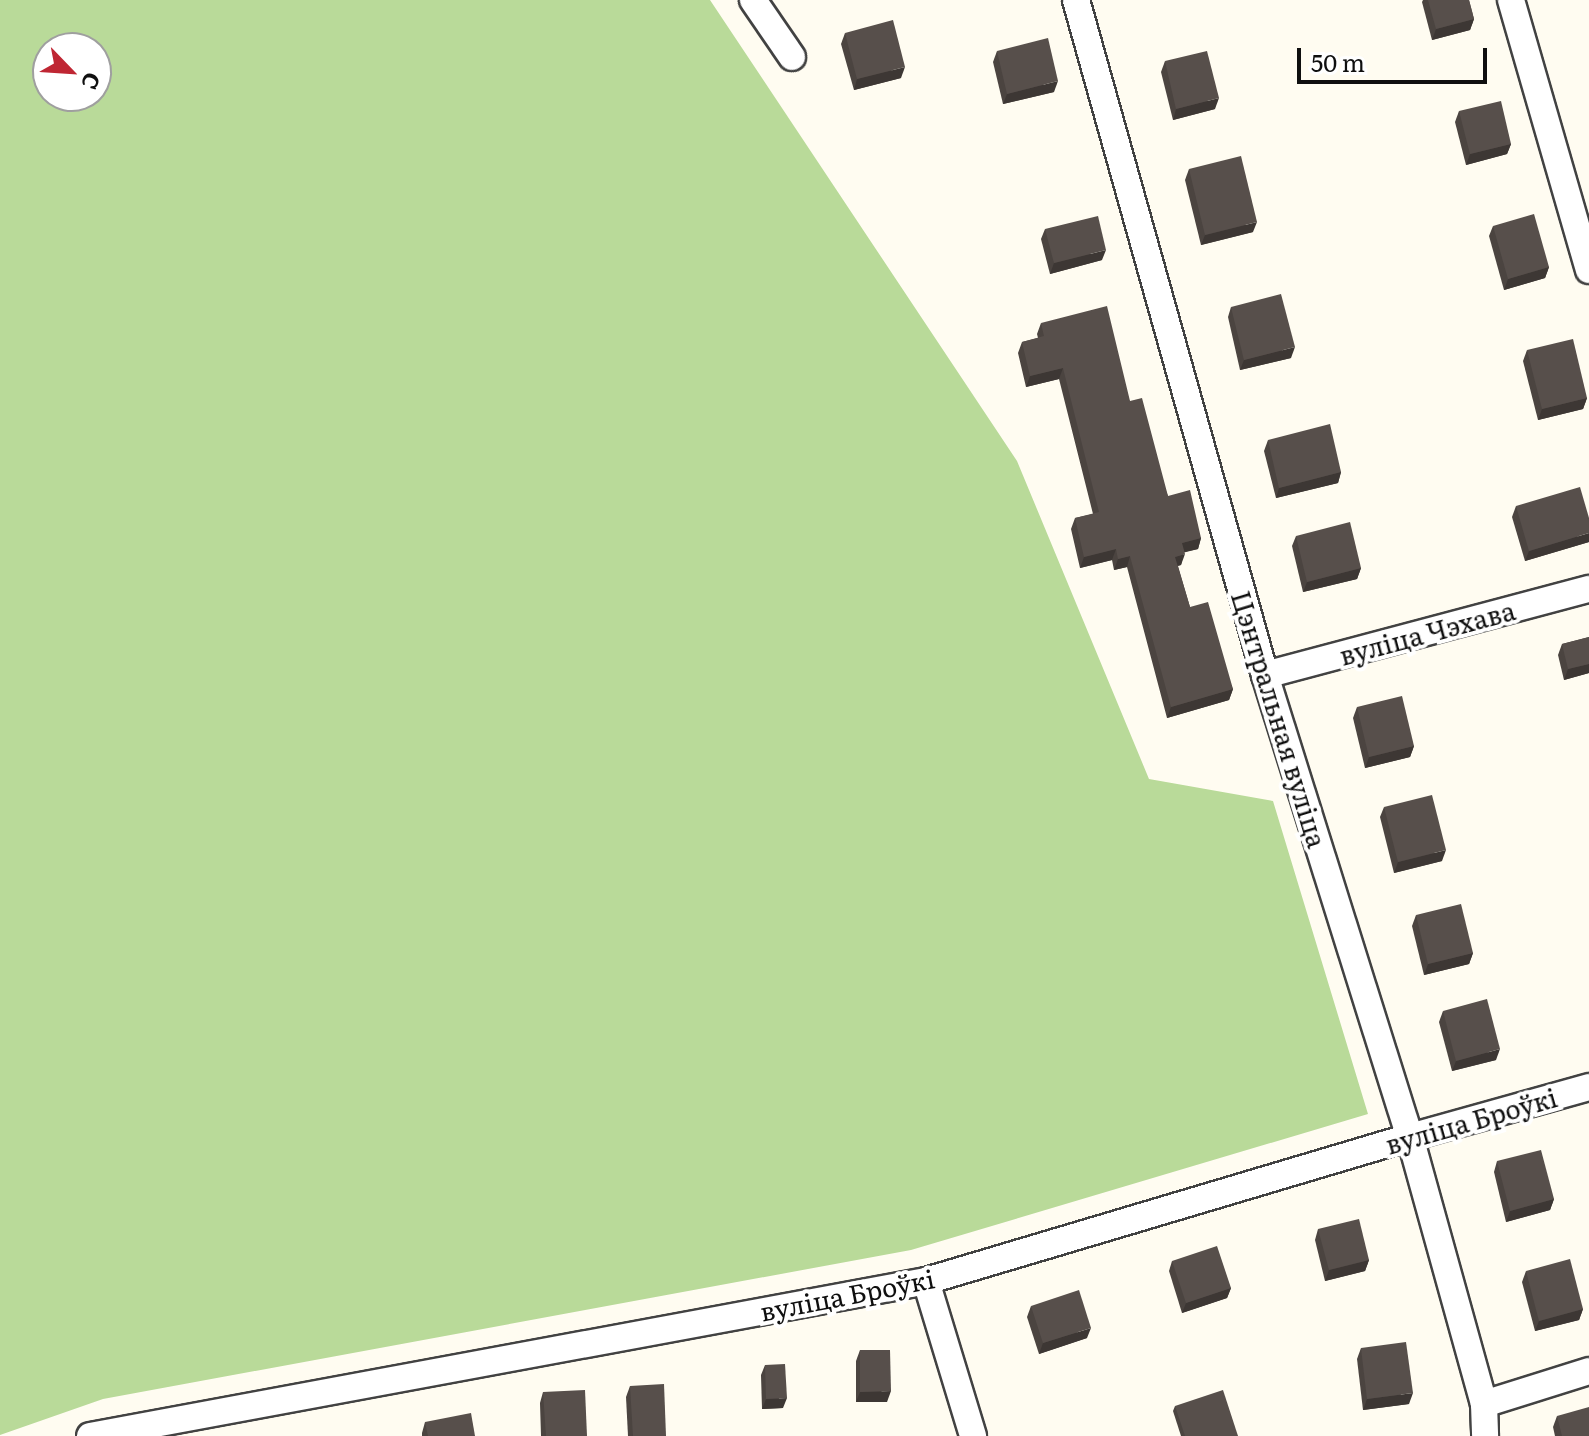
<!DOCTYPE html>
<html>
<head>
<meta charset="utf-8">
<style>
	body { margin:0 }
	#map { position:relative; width:1589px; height:1436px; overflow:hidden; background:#fffcf1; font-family:Literata,serif }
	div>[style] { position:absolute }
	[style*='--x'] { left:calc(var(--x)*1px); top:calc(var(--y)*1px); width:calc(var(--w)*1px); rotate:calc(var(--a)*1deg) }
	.forest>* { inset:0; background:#b9da99 }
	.roads { filter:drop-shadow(2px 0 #424242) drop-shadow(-2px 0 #424242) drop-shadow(0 2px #424242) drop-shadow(0 -2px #424242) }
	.street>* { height:26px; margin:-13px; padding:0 13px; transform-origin:13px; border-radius:13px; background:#fff }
	.wall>* { inset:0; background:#4b4440 }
	.shaded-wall>* { inset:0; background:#3d3734 }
	.building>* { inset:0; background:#574f4b }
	span { translate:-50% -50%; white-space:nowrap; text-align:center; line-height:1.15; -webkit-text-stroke:8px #fff; paint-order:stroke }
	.street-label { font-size:26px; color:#0f0f0f }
	.north { position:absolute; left:32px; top:32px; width:80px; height:80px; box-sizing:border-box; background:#fff; border:2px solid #9f9f9f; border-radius:50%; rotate:115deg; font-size:22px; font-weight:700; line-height:32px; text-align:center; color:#0f0f0f }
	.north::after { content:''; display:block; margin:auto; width:28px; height:36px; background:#bf2633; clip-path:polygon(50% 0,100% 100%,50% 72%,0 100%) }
	.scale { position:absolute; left:1297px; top:48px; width:190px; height:36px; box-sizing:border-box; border:4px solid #0f0f0f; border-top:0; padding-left:10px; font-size:24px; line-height:28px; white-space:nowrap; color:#0f0f0f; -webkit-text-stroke:6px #fff; paint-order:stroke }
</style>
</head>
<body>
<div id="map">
	<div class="forest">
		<i style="clip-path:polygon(evenodd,0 0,710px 0,1017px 461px,1149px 779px,1273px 801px,1368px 1114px,911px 1250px,103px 1399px,0 1435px,0 0,48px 48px,96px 48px,96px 96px,48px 96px,48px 48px)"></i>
	</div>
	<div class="roads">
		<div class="street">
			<i style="--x:753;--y:0;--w:69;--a:55.6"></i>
			<i style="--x:1076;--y:0;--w:701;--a:74.36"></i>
			<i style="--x:1265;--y:675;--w:484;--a:72.6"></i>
			<i style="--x:1410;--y:1137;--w:277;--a:74.5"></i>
			<i style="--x:1484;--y:1404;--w:32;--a:88"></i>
			<i style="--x:1511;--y:0;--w:281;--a:73.9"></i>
			<i style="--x:1265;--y:675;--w:335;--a:-14.9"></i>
			<i style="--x:926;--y:1281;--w:162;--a:73.1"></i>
			<i style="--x:1484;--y:1404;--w:110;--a:-17.4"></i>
			<i style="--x:90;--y:1436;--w:850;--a:-10.5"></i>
			<i style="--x:926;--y:1281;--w:505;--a:-16.57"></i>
			<i style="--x:1410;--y:1137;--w:186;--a:-15.6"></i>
		</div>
	</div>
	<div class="wall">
		<i style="clip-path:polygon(1423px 0,1469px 0,1474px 19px,1470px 30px,1432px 40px,1422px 2px)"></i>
		<i style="clip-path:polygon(845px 33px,901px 78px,854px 90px,841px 44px)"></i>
		<i style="clip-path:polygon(997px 51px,1054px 92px,1003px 104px,993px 62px)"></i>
		<i style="clip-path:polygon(1165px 61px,1215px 109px,1173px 120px,1161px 72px)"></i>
		<i style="clip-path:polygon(1459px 111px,1511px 144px,1507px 154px,1466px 165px,1455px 122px)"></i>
		<i style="clip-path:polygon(1189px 169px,1253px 232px,1201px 245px,1185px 180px)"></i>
		<i style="clip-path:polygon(1493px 226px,1549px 267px,1545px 278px,1504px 290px,1489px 236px)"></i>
		<i style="clip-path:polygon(1045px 229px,1102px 260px,1050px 274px,1041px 239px)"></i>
		<i style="clip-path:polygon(1231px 307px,1291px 358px,1240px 370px,1228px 317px)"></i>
		<i style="clip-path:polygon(1041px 323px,1130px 401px,1168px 496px,1201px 538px,1198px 549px,1184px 552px,1181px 565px,1178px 566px,1190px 607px,1233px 689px,1229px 700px,1167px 718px,1127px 567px,1114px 570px,1112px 560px,1080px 568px,1071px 529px,1075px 518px,1093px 514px,1059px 379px,1026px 387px,1018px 353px,1022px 342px,1038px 338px,1037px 334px)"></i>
		<i style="clip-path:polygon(1527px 350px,1587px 398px,1583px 409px,1538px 420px,1523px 361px)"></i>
		<i style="clip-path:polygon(1268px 440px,1341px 472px,1338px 483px,1276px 498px,1264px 451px)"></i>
		<i style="clip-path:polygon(1516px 506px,1589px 542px,1525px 561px,1512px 517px)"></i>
		<i style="clip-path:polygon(1296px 536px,1361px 568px,1357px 579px,1303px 592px,1292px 546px)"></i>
		<i style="clip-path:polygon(1589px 637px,1589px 673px,1564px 680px,1558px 655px,1562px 644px)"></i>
		<i style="clip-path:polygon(1357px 707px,1414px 746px,1410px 757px,1365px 768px,1353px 718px)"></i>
		<i style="clip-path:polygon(1384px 807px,1442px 861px,1394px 873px,1380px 817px)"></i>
		<i style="clip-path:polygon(1416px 915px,1473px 953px,1469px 964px,1424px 975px,1412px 926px)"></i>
		<i style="clip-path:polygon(1443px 1011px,1496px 1060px,1452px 1071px,1439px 1022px)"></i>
		<i style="clip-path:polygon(1497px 1161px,1554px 1199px,1550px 1210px,1506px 1222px,1494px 1172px)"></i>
		<i style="clip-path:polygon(1318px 1229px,1369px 1260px,1365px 1271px,1325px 1281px,1315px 1240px)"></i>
		<i style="clip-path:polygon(1172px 1261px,1231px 1288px,1227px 1298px,1182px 1313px,1169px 1271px)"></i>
		<i style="clip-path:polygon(1526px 1271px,1583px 1309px,1579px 1320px,1535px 1331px,1522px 1282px)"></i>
		<i style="clip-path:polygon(1031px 1306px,1087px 1338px,1039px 1354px,1027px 1317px)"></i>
		<i style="clip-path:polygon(1361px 1348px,1409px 1404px,1363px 1410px,1357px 1359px)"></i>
		<i style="clip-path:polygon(860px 1350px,887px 1402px,856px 1402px,856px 1361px)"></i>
		<i style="clip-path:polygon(765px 1365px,783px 1408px,762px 1409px,761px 1375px)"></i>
		<i style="clip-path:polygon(630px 1386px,666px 1436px,628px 1436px,626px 1397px)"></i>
		<i style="clip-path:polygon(543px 1392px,586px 1436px,541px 1436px,540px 1403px)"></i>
		<i style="clip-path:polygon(1175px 1406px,1238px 1436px,1181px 1436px,1173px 1411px)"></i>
		<i style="clip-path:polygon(1557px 1416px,1589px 1436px,1555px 1436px,1553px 1427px)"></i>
		<i style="clip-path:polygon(425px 1422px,475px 1436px,422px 1436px,422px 1433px)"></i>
	</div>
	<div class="shaded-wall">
		<i style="clip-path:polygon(1474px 19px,1470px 30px,1432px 40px,1436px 29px)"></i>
		<i style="clip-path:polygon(905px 67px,901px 78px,854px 90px,857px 79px)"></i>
		<i style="clip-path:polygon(1058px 81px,1054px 92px,1003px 104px,1007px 94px)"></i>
		<i style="clip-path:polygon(1219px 98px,1215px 109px,1173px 120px,1176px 109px)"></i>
		<i style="clip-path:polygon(1511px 144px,1507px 154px,1466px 165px,1470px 154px)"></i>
		<i style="clip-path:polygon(1257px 222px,1253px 232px,1201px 245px,1205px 235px)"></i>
		<i style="clip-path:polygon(1106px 250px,1102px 260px,1050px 274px,1054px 263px)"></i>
		<i style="clip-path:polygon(1549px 267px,1545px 278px,1504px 290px,1508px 279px)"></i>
		<i style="clip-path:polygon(1295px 347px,1291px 358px,1240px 370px,1244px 360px)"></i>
		<i style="clip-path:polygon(1063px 368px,1059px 379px,1026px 387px,1030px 376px)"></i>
		<i style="clip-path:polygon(1587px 398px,1583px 409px,1538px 420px,1542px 409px)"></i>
		<i style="clip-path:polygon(1341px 472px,1338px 483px,1276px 498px,1279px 488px)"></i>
		<i style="clip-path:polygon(1589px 533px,1589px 542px,1525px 561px,1529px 551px)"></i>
		<i style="clip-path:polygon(1201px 538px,1198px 549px,1178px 554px,1182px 543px)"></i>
		<i style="clip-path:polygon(1116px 549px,1112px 560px,1080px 568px,1084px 557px)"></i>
		<i style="clip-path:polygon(1185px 554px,1181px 565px,1171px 567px,1175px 557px)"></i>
		<i style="clip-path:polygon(1130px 556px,1127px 567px,1114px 570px,1118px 559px)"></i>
		<i style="clip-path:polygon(1361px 568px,1357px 579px,1303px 592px,1307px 582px)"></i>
		<i style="clip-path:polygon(1589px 664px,1589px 673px,1564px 680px,1568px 669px)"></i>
		<i style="clip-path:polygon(1233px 689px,1229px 700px,1167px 718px,1171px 707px)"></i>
		<i style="clip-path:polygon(1414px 746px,1410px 757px,1365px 768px,1369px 757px)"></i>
		<i style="clip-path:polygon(1446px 850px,1442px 861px,1394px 873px,1398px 862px)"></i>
		<i style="clip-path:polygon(1473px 953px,1469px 964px,1424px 975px,1428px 964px)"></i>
		<i style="clip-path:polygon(1500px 1049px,1496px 1060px,1452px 1071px,1456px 1061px)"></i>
		<i style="clip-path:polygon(1554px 1199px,1550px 1210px,1506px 1222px,1510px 1211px)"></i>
		<i style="clip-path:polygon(1369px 1260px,1365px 1271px,1325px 1281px,1329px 1270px)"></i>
		<i style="clip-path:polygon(1231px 1288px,1227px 1298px,1182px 1313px,1186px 1303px)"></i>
		<i style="clip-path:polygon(1583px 1309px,1579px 1320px,1535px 1331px,1539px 1321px)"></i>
		<i style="clip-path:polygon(1091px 1328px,1087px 1338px,1039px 1354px,1043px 1343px)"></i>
		<i style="clip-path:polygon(891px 1391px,887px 1402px,856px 1402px,860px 1392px)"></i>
		<i style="clip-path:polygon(1413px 1393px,1409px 1404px,1363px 1410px,1367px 1399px)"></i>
		<i style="clip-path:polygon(787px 1398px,783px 1408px,762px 1409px,766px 1399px)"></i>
	</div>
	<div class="building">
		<i style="clip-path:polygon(1428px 0,1469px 0,1474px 19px,1436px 29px)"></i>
		<i style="clip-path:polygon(893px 20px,905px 67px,857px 79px,845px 33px)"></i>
		<i style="clip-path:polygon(1048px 38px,1058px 81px,1007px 94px,997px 51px)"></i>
		<i style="clip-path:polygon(1207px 51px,1219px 98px,1176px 109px,1165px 61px)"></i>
		<i style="clip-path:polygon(1501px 101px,1511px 144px,1470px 154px,1459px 111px)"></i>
		<i style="clip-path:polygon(1241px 156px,1257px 222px,1205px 235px,1189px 169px)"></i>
		<i style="clip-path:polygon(1534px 214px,1549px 267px,1508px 279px,1493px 226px)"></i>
		<i style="clip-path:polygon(1098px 216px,1106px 250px,1054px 263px,1045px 229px)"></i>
		<i style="clip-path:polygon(1281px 294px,1295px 347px,1244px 360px,1231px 307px)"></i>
		<i style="clip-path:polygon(1107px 306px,1130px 401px,1142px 398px,1168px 496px,1190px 490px,1201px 538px,1182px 543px,1185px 554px,1175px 557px,1190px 607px,1208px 602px,1233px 689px,1171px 707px,1130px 556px,1118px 559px,1116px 549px,1084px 557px,1075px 518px,1099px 512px,1063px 368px,1030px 376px,1022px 342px,1044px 336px,1041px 323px)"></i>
		<i style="clip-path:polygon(1573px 339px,1587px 398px,1542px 409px,1527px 350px)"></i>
		<i style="clip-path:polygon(1330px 424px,1341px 472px,1279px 488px,1268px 440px)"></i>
		<i style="clip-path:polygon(1580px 487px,1589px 518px,1589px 533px,1529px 551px,1516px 506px)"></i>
		<i style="clip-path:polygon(1350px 522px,1361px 568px,1307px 582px,1296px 536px)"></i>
		<i style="clip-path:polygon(1589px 637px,1589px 664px,1568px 669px,1562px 644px)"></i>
		<i style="clip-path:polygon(1402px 696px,1414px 746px,1369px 757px,1357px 707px)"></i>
		<i style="clip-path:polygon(1432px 795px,1446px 850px,1398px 862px,1384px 807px)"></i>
		<i style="clip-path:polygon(1461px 904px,1473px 953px,1428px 964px,1416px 915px)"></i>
		<i style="clip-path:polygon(1487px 999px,1500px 1049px,1456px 1061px,1443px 1011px)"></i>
		<i style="clip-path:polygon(1541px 1150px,1554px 1199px,1510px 1211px,1497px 1161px)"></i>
		<i style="clip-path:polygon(1359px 1219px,1369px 1260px,1329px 1270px,1318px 1229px)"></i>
		<i style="clip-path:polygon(1217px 1246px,1231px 1288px,1186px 1303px,1172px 1261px)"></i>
		<i style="clip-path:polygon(1570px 1259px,1583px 1309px,1539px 1321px,1526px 1271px)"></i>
		<i style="clip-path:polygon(1079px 1290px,1091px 1328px,1043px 1343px,1031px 1306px)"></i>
		<i style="clip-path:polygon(1406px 1342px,1413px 1393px,1367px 1399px,1361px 1348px)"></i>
		<i style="clip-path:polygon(860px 1350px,890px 1350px,891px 1391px,860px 1392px)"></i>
		<i style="clip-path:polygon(785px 1364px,787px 1398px,766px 1399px,765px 1365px)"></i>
		<i style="clip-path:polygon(664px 1384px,666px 1436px,633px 1436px,630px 1386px)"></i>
		<i style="clip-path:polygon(585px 1390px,587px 1436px,546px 1436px,543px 1392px)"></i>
		<i style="clip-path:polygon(1223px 1390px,1238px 1436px,1185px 1436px,1175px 1406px)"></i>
		<i style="clip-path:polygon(1589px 1407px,1589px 1436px,1562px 1436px,1557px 1416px)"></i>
		<i style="clip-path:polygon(471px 1413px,475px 1436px,428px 1436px,425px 1422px)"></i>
	</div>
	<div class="street-label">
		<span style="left:1427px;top:632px;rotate:-15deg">вуліца Чэхава</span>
		<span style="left:1280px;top:719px;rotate:73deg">Цэнтральная вуліца</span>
		<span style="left:1471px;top:1120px;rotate:-16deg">вуліца Броўкі</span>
		<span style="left:847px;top:1294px;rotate:-11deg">вуліца Броўкі</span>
	</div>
	<div class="north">С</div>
	<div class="scale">50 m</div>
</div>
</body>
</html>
